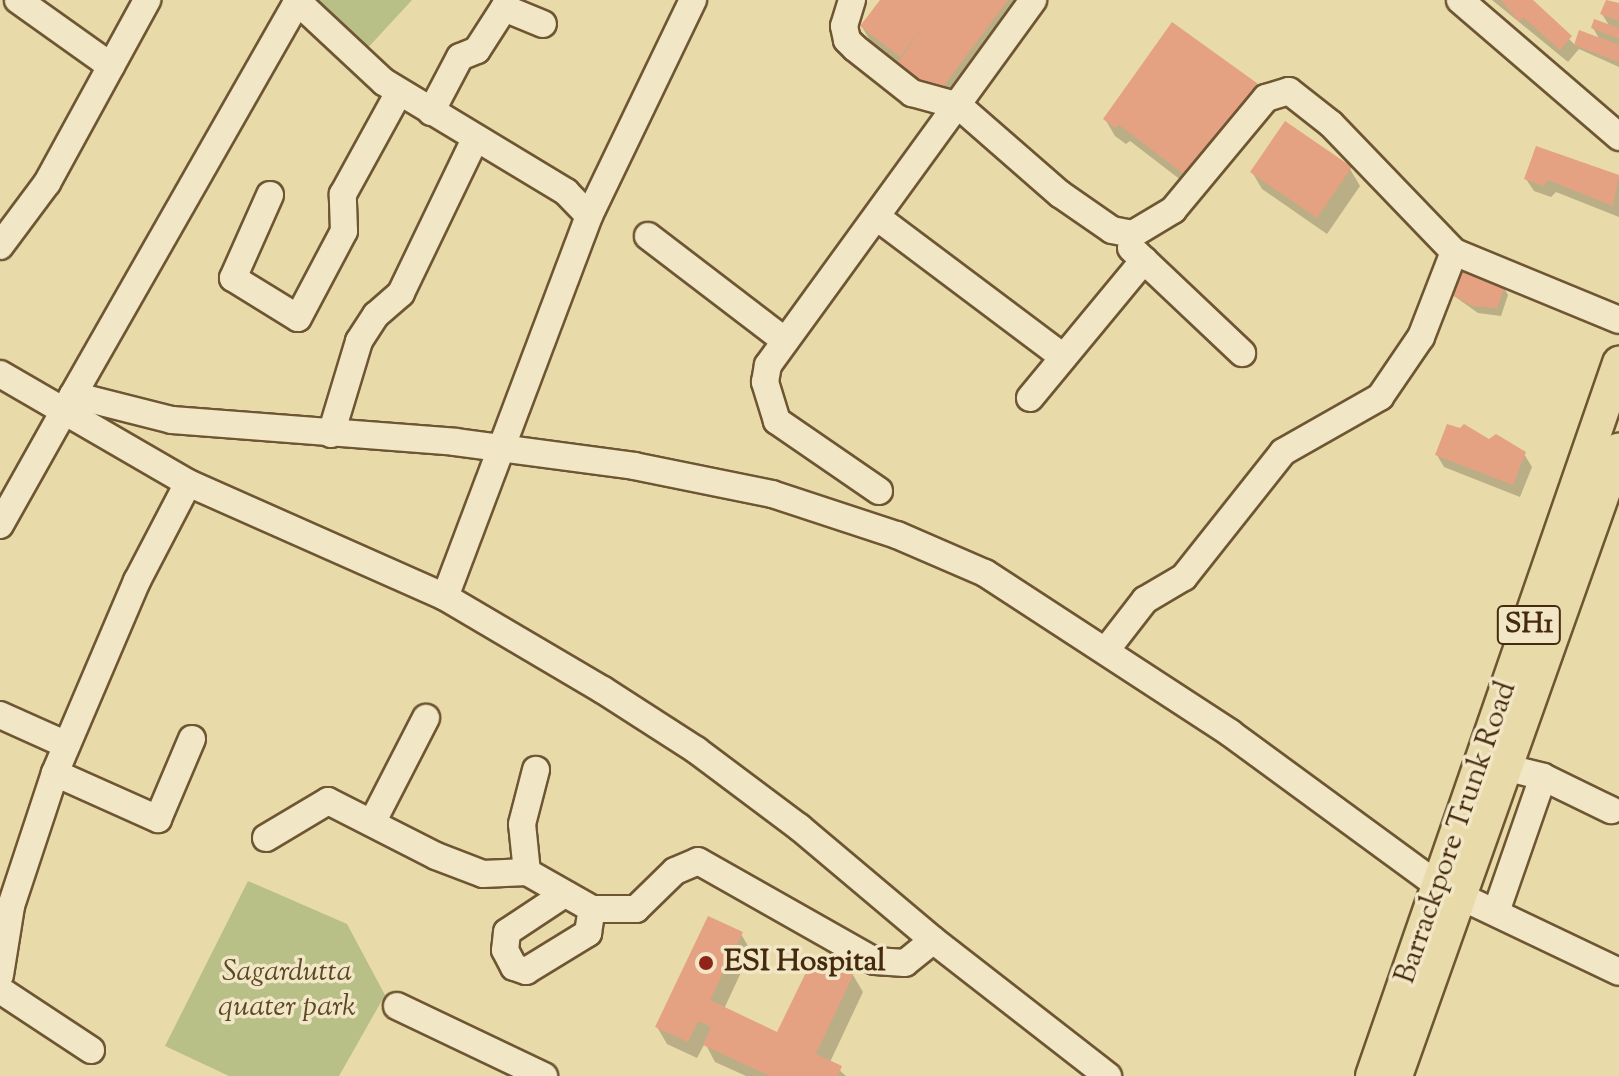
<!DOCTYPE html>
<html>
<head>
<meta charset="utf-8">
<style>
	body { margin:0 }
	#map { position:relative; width:1619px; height:1076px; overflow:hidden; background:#e9daa9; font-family:"Sorts Mill Goudy",serif }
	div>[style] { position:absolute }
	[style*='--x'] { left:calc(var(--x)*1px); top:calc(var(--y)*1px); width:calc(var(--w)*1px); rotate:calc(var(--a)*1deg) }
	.green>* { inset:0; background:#b8bf87 }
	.shadow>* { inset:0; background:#0003 }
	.building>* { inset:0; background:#e4a282 }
	.roads { filter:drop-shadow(2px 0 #6f5633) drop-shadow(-2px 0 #6f5633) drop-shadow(0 2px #6f5633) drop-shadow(0 -2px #6f5633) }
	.minor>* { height:26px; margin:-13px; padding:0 13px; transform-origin:13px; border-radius:13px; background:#f1e7c7 }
	.major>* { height:32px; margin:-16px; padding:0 16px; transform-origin:16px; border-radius:16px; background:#e9daa9 }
	.dots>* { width:22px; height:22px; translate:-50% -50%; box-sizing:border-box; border:4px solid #f1e7c7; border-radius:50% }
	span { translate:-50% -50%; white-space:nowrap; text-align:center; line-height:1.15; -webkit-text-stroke:7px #f1e7c7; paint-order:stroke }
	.shield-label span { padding:2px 6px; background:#f1e7c7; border:2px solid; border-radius:6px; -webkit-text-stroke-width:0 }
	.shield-label { font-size:28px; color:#462a0c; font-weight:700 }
	.street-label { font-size:30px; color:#462a0c }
	.poi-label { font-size:30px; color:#462a0c; font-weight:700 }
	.left { translate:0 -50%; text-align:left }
	.park-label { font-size:30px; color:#5d4825; font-style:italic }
</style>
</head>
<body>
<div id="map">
	<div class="green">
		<i style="clip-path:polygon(315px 0,412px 0,364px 52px)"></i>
		<i style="clip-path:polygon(248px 881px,347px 924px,385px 995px,339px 1076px,229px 1076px,165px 1046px)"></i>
	</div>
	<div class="shadow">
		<i style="clip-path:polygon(882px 0,1019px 0,948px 111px,872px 44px,862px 27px)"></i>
		<i style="clip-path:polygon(1492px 0,1530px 0,1575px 45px,1600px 40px,1593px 28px,1610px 27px,1602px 14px,1619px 5px,1619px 67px,1579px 49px,1568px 62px)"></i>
		<i style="clip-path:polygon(1173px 25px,1199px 194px,1130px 141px,1126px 144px,1115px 136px,1105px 119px)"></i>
		<i style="clip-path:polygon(1537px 148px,1619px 177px,1619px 217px,1556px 192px,1551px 197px,1534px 191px,1526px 179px)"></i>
		<i style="clip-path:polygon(1350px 169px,1360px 186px,1327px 234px,1262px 189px,1252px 172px)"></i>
		<i style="clip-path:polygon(1503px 286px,1508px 295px,1501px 316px,1478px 313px,1447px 291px)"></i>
		<i style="clip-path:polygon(1489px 441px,1524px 454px,1532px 467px,1520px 497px,1444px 467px,1437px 455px)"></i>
		<i style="clip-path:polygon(741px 934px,751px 951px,724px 1009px,778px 1035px,853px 975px,863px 992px,830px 1062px,846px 1076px,746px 1076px,715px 1062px,705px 1043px,697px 1058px,667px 1044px,657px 1027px)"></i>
	</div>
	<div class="building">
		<i style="clip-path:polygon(880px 0,1008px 0,937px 95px,896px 65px,926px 23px,900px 57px,860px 26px)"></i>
		<i style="clip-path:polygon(1501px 0,1533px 0,1572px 36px,1560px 50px,1523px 17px,1519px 22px)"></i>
		<i style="clip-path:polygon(1606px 0,1619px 3px,1619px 21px,1600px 14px)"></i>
		<i style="clip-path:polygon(1594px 19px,1619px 28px,1619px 39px,1591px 28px)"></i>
		<i style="clip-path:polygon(1172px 22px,1261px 86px,1189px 178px,1119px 125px,1115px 128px,1103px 119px)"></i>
		<i style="clip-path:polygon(1579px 30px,1619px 45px,1619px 62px,1574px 45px)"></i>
		<i style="clip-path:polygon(1285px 121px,1352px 167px,1317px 218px,1250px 172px)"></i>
		<i style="clip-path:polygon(1536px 146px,1619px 175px,1613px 206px,1548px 180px,1543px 186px,1524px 179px)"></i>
		<i style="clip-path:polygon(1453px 268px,1505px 285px,1497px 308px,1472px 306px,1445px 291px)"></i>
		<i style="clip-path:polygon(1447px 424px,1460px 428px,1464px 424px,1489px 439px,1496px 434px,1526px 452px,1513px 485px,1435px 455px)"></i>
		<i style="clip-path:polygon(708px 916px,743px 932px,710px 1000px,777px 1032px,812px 960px,818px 956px,854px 973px,816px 1054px,842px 1066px,838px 1076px,770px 1076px,703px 1045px,711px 1027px,698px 1021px,688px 1042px,655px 1027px)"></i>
	</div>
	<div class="roads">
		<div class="minor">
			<i style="--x:18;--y:0;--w:114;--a:35.4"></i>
			<i style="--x:296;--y:0;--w:120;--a:43"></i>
			<i style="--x:384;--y:82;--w:213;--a:31.1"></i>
			<i style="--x:566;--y:192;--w:33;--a:46"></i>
			<i style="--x:589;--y:216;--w:407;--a:110.7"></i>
			<i style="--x:852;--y:0;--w:27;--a:107"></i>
			<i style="--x:844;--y:26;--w:14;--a:78"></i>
			<i style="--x:847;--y:40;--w:11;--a:45"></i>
			<i style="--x:855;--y:48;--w:73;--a:38.3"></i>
			<i style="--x:912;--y:93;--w:49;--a:15.5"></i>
			<i style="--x:959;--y:106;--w:134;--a:41.1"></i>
			<i style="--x:1060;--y:194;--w:63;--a:34.7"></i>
			<i style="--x:1112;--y:230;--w:21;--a:11"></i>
			<i style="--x:1133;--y:234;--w:47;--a:-31"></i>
			<i style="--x:1173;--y:210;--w:146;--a:-50.3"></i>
			<i style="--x:1266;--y:98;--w:24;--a:-17"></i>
			<i style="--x:1289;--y:91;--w:53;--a:38.2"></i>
			<i style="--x:1331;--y:124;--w:178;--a:46.1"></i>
			<i style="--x:1454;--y:252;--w:178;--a:22.4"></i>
			<i style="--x:1460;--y:0;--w:210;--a:40.7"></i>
			<i style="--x:431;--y:112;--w:62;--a:-62.2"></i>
			<i style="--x:460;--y:57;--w:18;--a:-22"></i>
			<i style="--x:477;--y:50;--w:50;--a:-57.3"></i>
			<i style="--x:504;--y:8;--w:42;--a:22.3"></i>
			<i style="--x:270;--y:195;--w:91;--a:114"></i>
			<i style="--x:233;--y:278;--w:76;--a:31.6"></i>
			<i style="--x:298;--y:318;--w:98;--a:-62.1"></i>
			<i style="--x:344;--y:231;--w:37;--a:-92"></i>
			<i style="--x:343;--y:194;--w:116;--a:-61.2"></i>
			<i style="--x:589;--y:216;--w:240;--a:-64.3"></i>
			<i style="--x:878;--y:218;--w:231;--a:36.9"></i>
			<i style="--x:648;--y:236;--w:171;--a:37.4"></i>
			<i style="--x:0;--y:246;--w:79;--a:-53.3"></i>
			<i style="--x:47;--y:183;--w:209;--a:-61.3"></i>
			<i style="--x:1131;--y:248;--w:153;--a:43.4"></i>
			<i style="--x:0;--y:374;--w:217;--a:30.1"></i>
			<i style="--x:188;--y:483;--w:281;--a:23.9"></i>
			<i style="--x:445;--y:597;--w:183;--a:30.5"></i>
			<i style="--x:603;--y:690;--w:111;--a:32.8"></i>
			<i style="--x:696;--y:750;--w:129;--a:36.8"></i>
			<i style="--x:799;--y:827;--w:175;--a:40.1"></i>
			<i style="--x:933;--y:940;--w:222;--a:37.9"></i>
			<i style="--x:73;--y:395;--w:452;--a:-60.3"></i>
			<i style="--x:1030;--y:398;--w:179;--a:-50.4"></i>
			<i style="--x:331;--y:434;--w:97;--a:-73.2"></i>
			<i style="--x:359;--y:341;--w:31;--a:-57"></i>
			<i style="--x:376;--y:315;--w:33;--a:-41"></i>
			<i style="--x:401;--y:293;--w:169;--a:-64.3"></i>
			<i style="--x:879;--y:491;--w:124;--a:-145.5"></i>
			<i style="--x:777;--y:421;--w:41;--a:-107.1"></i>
			<i style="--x:765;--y:382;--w:17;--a:-80"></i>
			<i style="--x:768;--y:365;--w:451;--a:-54"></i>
			<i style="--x:0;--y:525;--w:149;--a:-60.7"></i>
			<i style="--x:73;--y:395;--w:102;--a:14.2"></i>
			<i style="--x:172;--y:420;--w:284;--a:4.4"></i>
			<i style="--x:455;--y:442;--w:181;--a:7.6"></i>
			<i style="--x:634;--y:466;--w:141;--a:11.5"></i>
			<i style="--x:772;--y:494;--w:132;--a:18.2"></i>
			<i style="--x:897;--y:535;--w:96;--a:23.4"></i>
			<i style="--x:985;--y:573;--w:293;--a:33.1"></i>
			<i style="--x:1230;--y:733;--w:259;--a:36.2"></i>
			<i style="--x:1439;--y:886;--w:199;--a:25.5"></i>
			<i style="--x:1107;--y:649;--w:62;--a:-52.2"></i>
			<i style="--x:1145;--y:600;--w:45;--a:-30.5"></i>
			<i style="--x:1184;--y:577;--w:159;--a:-51.6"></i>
			<i style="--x:1283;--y:452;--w:112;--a:-29.6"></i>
			<i style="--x:1380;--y:397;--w:73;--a:-55.7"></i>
			<i style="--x:1421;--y:337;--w:91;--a:-68.8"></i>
			<i style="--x:0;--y:715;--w:73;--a:24.1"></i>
			<i style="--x:1508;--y:768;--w:36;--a:14"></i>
			<i style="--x:1543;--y:777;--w:76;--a:25.9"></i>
			<i style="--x:55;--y:773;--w:113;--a:24.1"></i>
			<i style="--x:158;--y:819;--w:87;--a:-67"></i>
			<i style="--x:373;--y:821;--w:116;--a:-62.8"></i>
			<i style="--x:266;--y:838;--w:72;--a:-30.8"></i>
			<i style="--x:328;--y:801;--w:121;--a:27"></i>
			<i style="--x:436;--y:856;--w:50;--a:21"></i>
			<i style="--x:483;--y:874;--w:44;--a:-2.6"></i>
			<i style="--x:527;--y:872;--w:75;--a:29.6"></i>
			<i style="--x:592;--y:909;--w:44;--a:0"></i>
			<i style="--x:636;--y:909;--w:54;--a:-44.3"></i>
			<i style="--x:675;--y:871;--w:25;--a:-23"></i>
			<i style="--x:698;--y:861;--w:203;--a:29.5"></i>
			<i style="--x:875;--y:961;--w:30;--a:4"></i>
			<i style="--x:905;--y:963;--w:36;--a:-39"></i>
			<i style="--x:527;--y:872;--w:48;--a:-95.9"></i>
			<i style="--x:522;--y:824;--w:56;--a:-75.5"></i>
			<i style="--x:563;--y:895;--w:67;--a:146.5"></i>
			<i style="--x:507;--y:932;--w:18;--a:96"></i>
			<i style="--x:505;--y:950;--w:19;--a:62"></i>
			<i style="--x:514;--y:967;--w:13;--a:18"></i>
			<i style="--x:526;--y:971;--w:73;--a:-31.5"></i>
			<i style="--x:588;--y:933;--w:24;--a:-81"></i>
			<i style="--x:1496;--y:912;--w:143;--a:-70.8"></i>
			<i style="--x:0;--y:975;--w:70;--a:-80.9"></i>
			<i style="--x:11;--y:906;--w:140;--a:-71.7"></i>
			<i style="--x:55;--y:773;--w:209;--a:-66.9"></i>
			<i style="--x:137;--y:581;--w:110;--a:-62.5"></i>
			<i style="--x:0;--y:990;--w:109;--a:33.4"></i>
			<i style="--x:397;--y:1006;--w:163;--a:25.5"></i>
		</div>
		<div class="major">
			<i style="--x:1372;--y:1076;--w:755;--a:-70.89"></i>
			<i style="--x:1396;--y:1076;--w:665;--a:-70.42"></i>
		</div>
	</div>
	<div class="dots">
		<i style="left:706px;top:963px;background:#8f2418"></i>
	</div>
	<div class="shield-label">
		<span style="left:1529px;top:625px">SH1</span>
	</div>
	<div class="street-label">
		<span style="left:1457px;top:833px;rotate:-71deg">Barrackpore Trunk Road</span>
	</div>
	<div class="poi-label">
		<span class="left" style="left:724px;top:963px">ESI Hospital</span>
	</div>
	<div class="park-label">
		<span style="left:287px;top:990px">Sagardutta<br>quater park</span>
	</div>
</div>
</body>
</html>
